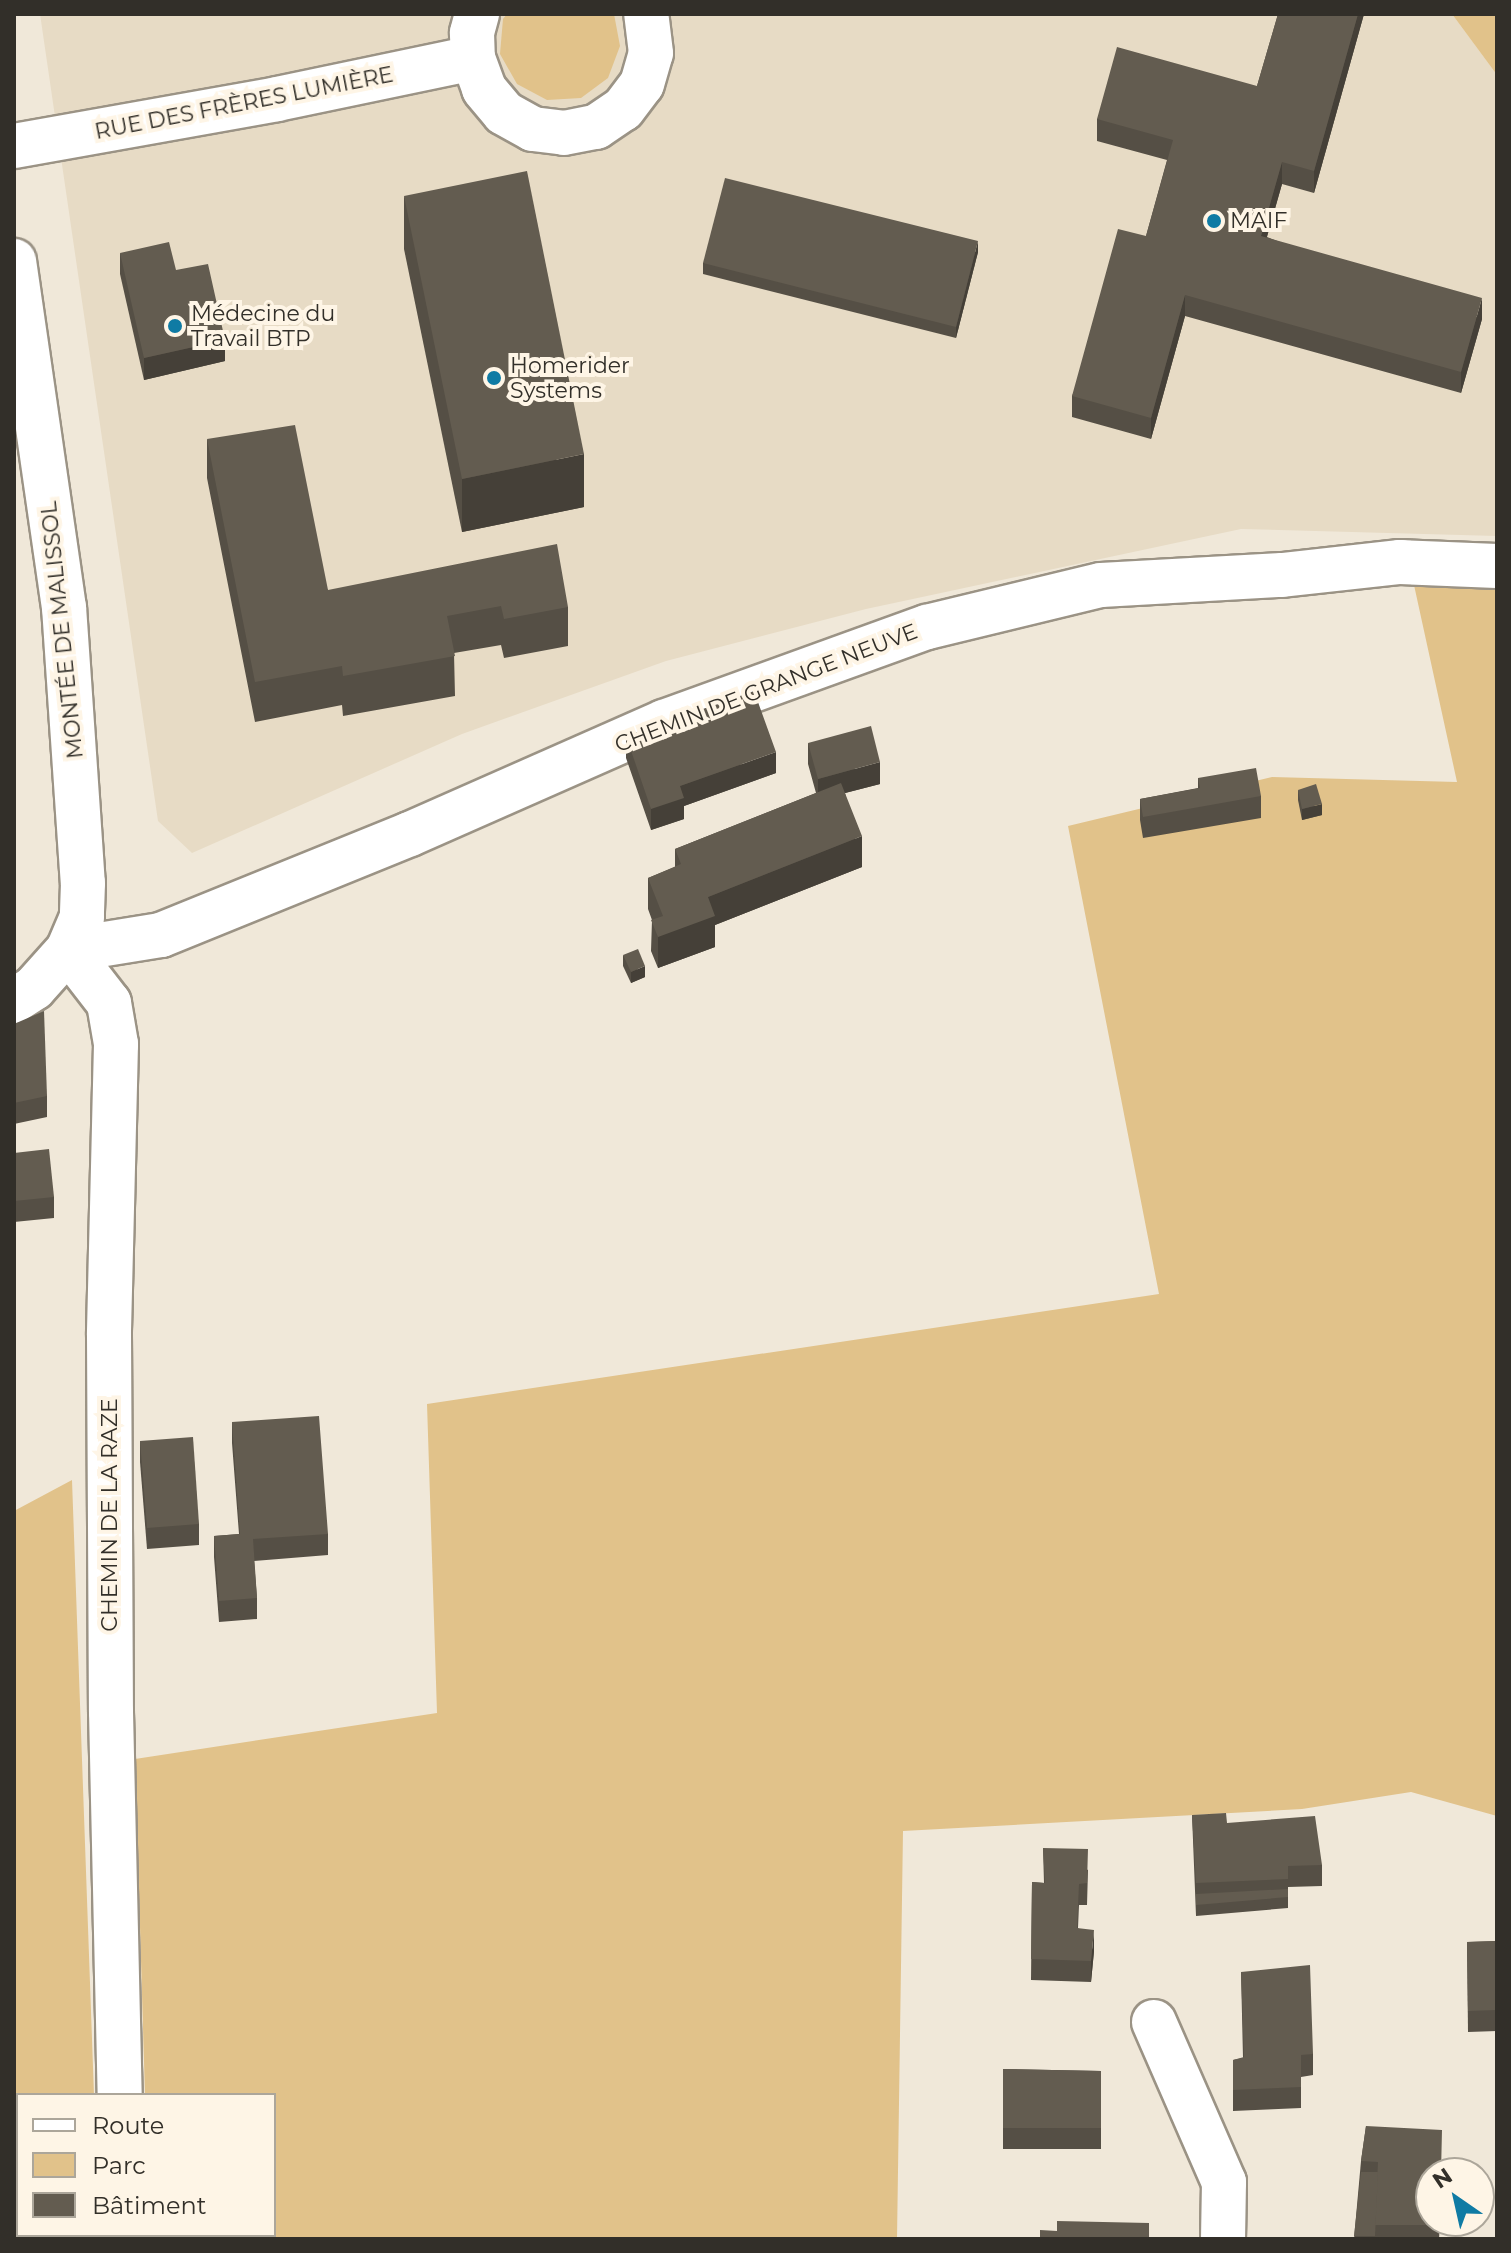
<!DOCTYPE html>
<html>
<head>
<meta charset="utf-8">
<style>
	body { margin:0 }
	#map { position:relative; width:1511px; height:2253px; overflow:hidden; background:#f0e8d9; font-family:Montserrat,sans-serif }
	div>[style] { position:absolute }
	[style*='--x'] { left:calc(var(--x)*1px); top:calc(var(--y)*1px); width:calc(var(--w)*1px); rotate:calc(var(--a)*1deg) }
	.built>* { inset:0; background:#e7dbc5 }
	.green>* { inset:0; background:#e1c28a }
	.roads { filter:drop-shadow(2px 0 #9b9385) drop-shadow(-2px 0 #9b9385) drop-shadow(0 2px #9b9385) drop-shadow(0 -2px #9b9385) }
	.minor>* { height:44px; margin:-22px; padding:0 22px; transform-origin:22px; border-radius:22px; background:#fff }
	.wall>* { inset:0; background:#554f45 }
	.shaded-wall>* { inset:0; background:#454038 }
	.building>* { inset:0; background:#635c50 }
	.dots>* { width:22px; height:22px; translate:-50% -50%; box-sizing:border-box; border:4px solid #fef5e6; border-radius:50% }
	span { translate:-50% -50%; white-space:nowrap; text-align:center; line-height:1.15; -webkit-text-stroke:8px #fef5e6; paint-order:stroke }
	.street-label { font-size:22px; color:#322f29 }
	.poi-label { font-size:22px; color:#322f29 }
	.left { translate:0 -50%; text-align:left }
	.frame { position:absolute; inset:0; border:16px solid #322f29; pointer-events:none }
	.legend { position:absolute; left:16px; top:2093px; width:260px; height:144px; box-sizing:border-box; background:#fef5e6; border:2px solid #aca69a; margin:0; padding:10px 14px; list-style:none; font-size:24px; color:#322f29 }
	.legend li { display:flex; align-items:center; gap:16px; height:40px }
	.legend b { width:40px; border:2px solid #aca69a }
	.north { position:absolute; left:1415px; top:2157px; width:80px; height:80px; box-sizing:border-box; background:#fef5e6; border:2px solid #aca69a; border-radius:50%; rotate:326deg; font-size:22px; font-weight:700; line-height:32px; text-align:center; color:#322f29 }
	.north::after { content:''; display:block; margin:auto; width:28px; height:36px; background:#0f7ba4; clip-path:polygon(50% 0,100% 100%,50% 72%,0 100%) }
</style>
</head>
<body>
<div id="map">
	<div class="built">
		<i style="clip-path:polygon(40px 14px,1452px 14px,1497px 75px,1497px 536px,1241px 529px,866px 609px,666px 661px,462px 734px,192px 853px,158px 821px)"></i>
	</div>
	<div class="green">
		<i style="clip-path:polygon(507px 14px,614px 14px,620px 46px,608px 78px,581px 98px,547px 100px,517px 84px,500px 54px,503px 19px)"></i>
		<i style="clip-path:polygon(1452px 14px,1497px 14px,1497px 75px)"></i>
		<i style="clip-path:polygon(1414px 585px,1497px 590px,1497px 1816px,1411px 1792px,1302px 1809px,903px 1831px,897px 2239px,150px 2239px,150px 2235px,274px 2235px,274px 2095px,145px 2095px,135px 1759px,437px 1713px,427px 1404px,1159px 1294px,1068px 826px,1272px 777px,1457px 782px)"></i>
		<i style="clip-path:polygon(72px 1480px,94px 2095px,18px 2095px,18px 2235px,99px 2235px,99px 2239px,14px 2239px,14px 1511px)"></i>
	</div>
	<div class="roads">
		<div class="minor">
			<i style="--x:477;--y:14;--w:20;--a:105"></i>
			<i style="--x:472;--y:33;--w:25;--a:88"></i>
			<i style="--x:473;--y:58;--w:33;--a:70"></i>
			<i style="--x:484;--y:89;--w:31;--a:50"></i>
			<i style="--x:504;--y:113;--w:33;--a:29"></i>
			<i style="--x:533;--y:129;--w:31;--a:7"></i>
			<i style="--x:564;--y:133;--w:33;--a:-11"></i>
			<i style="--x:596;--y:127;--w:32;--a:-34"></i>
			<i style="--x:623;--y:109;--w:31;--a:-53"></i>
			<i style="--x:642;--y:84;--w:32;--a:-74"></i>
			<i style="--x:651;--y:53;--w:39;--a:-97"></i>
			<i style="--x:14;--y:146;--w:267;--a:-10.1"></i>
			<i style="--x:277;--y:99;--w:200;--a:-11.8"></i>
			<i style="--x:14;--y:261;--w:350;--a:81.8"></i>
			<i style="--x:64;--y:607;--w:277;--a:86.1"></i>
			<i style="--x:83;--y:883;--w:34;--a:92"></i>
			<i style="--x:82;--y:917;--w:36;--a:113"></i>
			<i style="--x:68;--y:950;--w:51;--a:131.8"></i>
			<i style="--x:34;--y:988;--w:24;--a:147"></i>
			<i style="--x:68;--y:950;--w:94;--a:-9.2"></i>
			<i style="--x:161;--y:935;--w:269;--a:-22.1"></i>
			<i style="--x:410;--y:834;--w:278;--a:-23.8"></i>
			<i style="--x:664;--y:722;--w:280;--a:-19.9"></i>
			<i style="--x:927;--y:627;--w:179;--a:-13.6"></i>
			<i style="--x:1101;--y:585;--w:181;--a:-3.2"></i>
			<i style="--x:1282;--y:575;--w:119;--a:-6.3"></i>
			<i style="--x:1400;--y:562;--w:97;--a:2.4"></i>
			<i style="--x:68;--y:950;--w:67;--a:52.3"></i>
			<i style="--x:109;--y:1003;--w:42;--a:80.3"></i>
			<i style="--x:116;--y:1044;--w:291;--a:91.4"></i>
			<i style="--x:109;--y:1335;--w:377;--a:89.7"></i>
			<i style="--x:111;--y:1712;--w:383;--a:88.7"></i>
			<i style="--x:1154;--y:2022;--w:175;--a:66.4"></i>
			<i style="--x:1224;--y:2182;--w:57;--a:91"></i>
			<i style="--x:124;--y:2235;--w:4;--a:90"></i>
		</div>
	</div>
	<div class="wall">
		<i style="clip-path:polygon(1278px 14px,1364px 14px,1314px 193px,1282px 184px,1267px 237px,1482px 319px,1461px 393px,1185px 316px,1151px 439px,1072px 417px,1072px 396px,1146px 236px,1167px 160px,1097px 141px,1097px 119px,1257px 86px)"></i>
		<i style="clip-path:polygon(404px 196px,584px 507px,462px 532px,404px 249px)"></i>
		<i style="clip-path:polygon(978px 252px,956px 338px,703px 274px,703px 263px)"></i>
		<i style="clip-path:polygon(120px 253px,225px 361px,144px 380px,120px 274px)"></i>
		<i style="clip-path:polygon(207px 439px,328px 590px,568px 607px,568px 646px,504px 658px,501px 645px,454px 653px,455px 696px,343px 716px,342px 705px,255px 722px,207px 478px)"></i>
		<i style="clip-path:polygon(626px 736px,776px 773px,684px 806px,684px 819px,651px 830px,626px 758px)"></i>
		<i style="clip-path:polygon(808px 743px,880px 784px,845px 793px,862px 867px,715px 925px,715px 947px,658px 968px,651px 951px,652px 920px,648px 909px,648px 878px,675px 867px,675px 849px,816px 793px,808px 764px)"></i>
		<i style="clip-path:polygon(1198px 778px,1261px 796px,1261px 818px,1143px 838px,1140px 820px,1140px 799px,1198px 788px)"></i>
		<i style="clip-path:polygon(1298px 790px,1322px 815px,1302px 820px,1298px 800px)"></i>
		<i style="clip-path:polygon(623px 955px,645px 977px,631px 983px,623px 966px)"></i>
		<i style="clip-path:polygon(14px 1024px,47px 1096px,47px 1117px,14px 1124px)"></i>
		<i style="clip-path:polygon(14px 1153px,54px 1197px,54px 1218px,14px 1222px)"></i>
		<i style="clip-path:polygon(14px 1337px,15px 1366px,15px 1388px,14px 1388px)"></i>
		<i style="clip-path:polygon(232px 1422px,328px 1534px,328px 1555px,254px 1561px,257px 1598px,257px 1619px,219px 1622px,214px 1557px,214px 1536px,239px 1534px,232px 1443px)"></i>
		<i style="clip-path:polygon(140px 1441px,199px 1524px,199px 1545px,147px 1549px,140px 1462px)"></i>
		<i style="clip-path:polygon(1192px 1815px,1322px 1865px,1322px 1886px,1288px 1887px,1288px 1908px,1196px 1916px)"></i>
		<i style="clip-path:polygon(1043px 1848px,1088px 1870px,1087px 1905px,1079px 1905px,1078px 1928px,1094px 1951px,1091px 1982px,1031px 1980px,1032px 1882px,1044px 1883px)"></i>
		<i style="clip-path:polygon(1497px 1941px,1497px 2031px,1468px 2032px,1467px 1942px)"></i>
		<i style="clip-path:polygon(1241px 1972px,1313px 2054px,1313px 2075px,1301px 2077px,1301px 2108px,1233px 2111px,1233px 2060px,1243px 2058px)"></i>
		<i style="clip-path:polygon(1003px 2069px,1101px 2071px,1101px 2149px,1003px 2149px)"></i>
		<i style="clip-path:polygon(1366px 2126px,1440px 2221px,1439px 2239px,1354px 2239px,1361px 2161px)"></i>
	</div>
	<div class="shaded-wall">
		<i style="clip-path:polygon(1358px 14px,1364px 14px,1314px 193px,1314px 171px)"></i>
		<i style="clip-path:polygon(1282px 162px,1282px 184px,1261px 257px,1261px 236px)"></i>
		<i style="clip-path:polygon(978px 241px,978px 252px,956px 338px,956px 327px)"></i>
		<i style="clip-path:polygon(1185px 295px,1185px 316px,1151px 439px,1151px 418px)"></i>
		<i style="clip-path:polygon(1482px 298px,1482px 319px,1461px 393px,1461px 372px)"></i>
		<i style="clip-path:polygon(225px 340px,225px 361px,144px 380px,144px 358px)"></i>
		<i style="clip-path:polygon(584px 454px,584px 507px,462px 532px,462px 479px)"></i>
		<i style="clip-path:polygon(776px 752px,776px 773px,684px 806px,684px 819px,651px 830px,651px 809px,680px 786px)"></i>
		<i style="clip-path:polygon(880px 762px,880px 784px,818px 800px,818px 779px)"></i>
		<i style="clip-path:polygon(1322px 804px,1322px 815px,1302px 820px,1302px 809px)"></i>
		<i style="clip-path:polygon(862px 836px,862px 867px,715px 925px,715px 947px,658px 968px,658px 937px,708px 897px)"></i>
		<i style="clip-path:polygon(645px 966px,645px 977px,631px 983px,631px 972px)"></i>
		<i style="clip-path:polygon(1094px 1930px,1094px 1951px,1091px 1982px,1091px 1961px)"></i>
	</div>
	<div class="building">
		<i style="clip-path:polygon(1278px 14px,1358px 14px,1314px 171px,1282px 162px,1261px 236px,1482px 298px,1461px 372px,1185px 295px,1151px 418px,1072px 396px,1118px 229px,1146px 236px,1173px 140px,1097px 119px,1117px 47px,1257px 86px)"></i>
		<i style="clip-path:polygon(527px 171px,584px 454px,462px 479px,404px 196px)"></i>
		<i style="clip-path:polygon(725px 178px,978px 241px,956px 327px,703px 263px)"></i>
		<i style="clip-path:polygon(169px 242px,176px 270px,208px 264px,225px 340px,144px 358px,120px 253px)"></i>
		<i style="clip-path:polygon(295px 425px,328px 590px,557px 544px,568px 607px,504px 619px,501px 606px,447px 616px,455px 656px,343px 676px,342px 666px,255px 682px,207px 439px)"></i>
		<i style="clip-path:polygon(754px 691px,776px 752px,680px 786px,684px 798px,651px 809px,626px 736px)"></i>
		<i style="clip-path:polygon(871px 726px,880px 762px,818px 779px,808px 743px)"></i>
		<i style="clip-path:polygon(1256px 768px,1261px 796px,1143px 817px,1140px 799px,1200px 788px,1198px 778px)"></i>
		<i style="clip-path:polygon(841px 783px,862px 836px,708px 897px,715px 916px,658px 937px,651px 920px,663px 916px,648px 878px,681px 864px,675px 849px)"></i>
		<i style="clip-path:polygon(1316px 784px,1322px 804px,1302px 809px,1298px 790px)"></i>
		<i style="clip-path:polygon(638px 949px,645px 966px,631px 972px,623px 955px)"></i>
		<i style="clip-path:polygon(44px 1011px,47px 1096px,14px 1103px,14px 1024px)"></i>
		<i style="clip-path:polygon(49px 1149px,54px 1197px,14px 1201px,14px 1153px)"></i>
		<i style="clip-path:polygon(319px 1416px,328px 1534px,253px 1539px,257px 1598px,219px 1601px,214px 1536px,240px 1534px,232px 1422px)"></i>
		<i style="clip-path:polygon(193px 1437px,199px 1524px,147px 1528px,140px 1441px)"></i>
		<i style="clip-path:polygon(1226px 1813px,1227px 1823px,1315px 1816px,1322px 1865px,1288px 1866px,1288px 1879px,1196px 1883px,1192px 1815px)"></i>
		<i style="clip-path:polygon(1043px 1848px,1088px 1849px,1087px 1883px,1079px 1884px,1077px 1928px,1094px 1930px,1091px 1961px,1031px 1959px,1032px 1882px,1045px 1883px)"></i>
		<i style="clip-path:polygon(1288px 1889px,1288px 1897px,1196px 1905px,1196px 1894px)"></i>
		<i style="clip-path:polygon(1497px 1941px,1497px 2010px,1468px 2011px,1467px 1942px)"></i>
		<i style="clip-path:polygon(1310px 1965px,1313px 2054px,1301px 2055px,1301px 2087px,1233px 2090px,1233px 2060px,1244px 2057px,1241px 1972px)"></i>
		<i style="clip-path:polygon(1003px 2069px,1101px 2071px,1101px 2128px,1003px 2128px)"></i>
		<i style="clip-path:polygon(1366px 2126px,1442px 2130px,1441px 2173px,1431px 2173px,1431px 2221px,1439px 2221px,1439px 2225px,1375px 2225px,1378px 2162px,1361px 2161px)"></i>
		<i style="clip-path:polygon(1361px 2172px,1378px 2172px,1375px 2236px,1354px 2236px)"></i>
		<i style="clip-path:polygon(1057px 2221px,1149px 2223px,1149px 2239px,1057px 2239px)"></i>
		<i style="clip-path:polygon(1040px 2230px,1057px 2231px,1057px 2239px,1040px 2239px)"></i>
	</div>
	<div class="dots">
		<i style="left:1214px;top:221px;background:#0f7ba4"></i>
		<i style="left:175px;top:326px;background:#0f7ba4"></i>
		<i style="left:494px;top:378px;background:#0f7ba4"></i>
	</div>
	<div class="street-label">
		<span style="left:244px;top:103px;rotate:-11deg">RUE DES FRÈRES LUMIÈRE</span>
		<span style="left:62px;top:630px;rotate:-96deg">MONTÉE DE MALISSOL</span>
		<span style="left:766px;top:688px;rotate:-21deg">CHEMIN DE GRANGE NEUVE</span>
		<span style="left:110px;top:1515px;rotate:-90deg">CHEMIN DE LA RAZE</span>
	</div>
	<div class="poi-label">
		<span class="left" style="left:1230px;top:221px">MAIF</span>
		<span class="left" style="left:191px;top:326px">Médecine du<br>Travail BTP</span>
		<span class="left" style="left:510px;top:378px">Homerider<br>Systems</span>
	</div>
	<div class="frame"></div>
	<ul class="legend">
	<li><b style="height:10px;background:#fff"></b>Route</li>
	<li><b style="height:22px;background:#e1c28a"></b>Parc</li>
	<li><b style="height:22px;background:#635c50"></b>Bâtiment</li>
	</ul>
	<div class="north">N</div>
</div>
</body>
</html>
